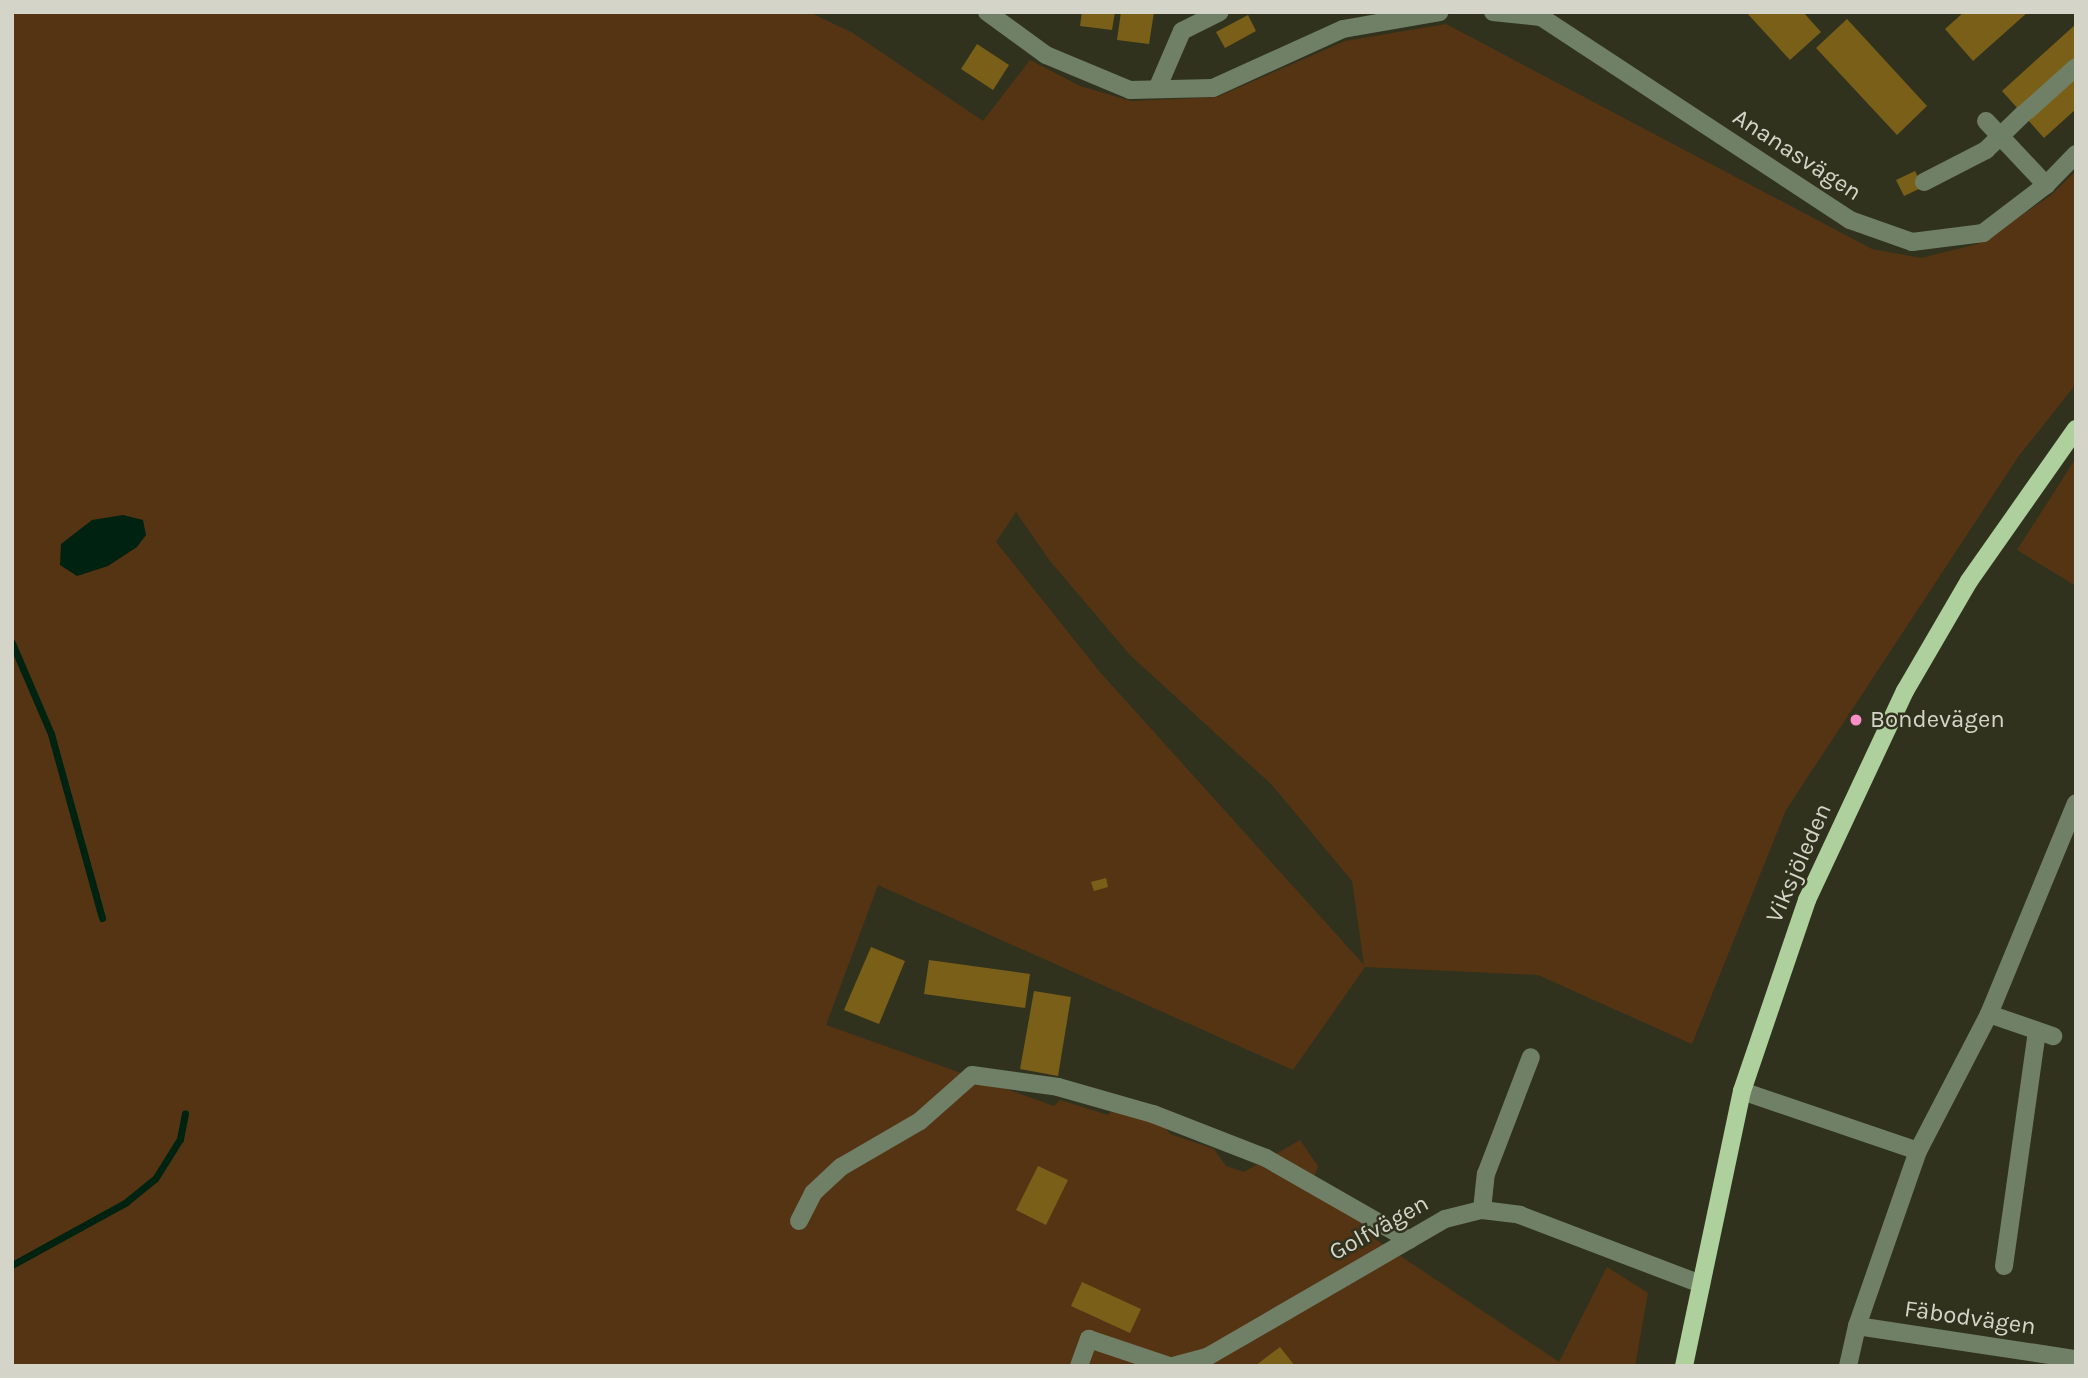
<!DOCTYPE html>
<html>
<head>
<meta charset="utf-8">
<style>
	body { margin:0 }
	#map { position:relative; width:2088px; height:1378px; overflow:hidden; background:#31321d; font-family:Karla,sans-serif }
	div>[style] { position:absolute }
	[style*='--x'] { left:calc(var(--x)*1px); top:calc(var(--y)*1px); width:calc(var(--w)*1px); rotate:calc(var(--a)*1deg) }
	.green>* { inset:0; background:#553413 }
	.water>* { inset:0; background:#021 }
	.stream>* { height:7px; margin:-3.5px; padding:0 3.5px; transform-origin:3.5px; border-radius:3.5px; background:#021 }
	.building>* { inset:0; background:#7a5f19 }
	.minor>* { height:18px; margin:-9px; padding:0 9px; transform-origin:9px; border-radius:9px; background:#708067 }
	.major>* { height:18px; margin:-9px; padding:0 9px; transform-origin:9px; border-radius:9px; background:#aed09d }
	.dots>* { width:19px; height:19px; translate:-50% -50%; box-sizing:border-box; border:4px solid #31321d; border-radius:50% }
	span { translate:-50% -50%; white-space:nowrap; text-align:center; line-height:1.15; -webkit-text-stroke:5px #31321d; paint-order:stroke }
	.street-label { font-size:24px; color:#d4d5c8 }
	.poi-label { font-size:24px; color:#d4d5c8 }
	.left { translate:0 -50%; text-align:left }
	.frame { position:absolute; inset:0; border:14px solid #d4d5c8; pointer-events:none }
</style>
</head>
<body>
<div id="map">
	<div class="green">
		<i style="clip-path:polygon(evenodd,12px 12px,809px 12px,853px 33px,983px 121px,1030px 60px,1080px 86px,1131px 101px,1217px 97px,1345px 41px,1446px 24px,1872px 249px,1921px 258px,1978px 244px,2050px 196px,2076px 171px,2076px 384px,2018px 457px,1786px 810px,1692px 1044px,1538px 975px,1365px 967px,1293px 1070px,878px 885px,826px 1025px,1054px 1106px,1060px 1100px,1108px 1115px,1126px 1099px,1151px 1109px,1170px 1134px,1214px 1149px,1226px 1166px,1244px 1172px,1300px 1140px,1318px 1166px,1311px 1187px,1369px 1228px,1372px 1237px,1559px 1362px,1607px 1267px,1648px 1293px,1635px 1366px,12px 1366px,12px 12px,1016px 512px,1050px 561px,1130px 655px,1272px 785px,1352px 881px,1364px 965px,1099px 671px,996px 542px,1016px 512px)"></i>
		<i style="clip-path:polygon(2076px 458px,2076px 586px,2017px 550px)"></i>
	</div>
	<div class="water">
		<i style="clip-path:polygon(123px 515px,143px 520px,146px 535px,137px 547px,108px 566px,77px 576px,60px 565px,61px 544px,92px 520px)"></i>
	</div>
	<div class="stream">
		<i style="--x:12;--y:643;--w:99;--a:66.8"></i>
		<i style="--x:51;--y:734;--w:191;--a:74.5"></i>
		<i style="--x:12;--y:1265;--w:129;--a:-28.8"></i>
		<i style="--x:125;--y:1203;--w:38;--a:-39"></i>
		<i style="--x:155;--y:1179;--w:47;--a:-58"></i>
		<i style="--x:180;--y:1139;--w:26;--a:-79"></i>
	</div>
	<div class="building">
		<i style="clip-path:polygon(1082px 12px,1115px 12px,1112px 30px,1080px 26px)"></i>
		<i style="clip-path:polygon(1121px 12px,1154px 12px,1149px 44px,1117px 40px)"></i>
		<i style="clip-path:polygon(1746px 12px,1803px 12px,1821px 32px,1790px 60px)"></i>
		<i style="clip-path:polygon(1964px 12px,2028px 12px,1973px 61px,1945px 29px)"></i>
		<i style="clip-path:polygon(1248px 15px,1256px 31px,1225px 48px,1216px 32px)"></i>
		<i style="clip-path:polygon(1847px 19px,1927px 106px,1897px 135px,1816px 48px)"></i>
		<i style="clip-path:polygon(2076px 24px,2076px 109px,2044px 138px,2002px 91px)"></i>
		<i style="clip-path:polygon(977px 44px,1009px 65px,993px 90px,961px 69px)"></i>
		<i style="clip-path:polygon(1915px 171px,1923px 187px,1904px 196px,1896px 180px)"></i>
		<i style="clip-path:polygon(1106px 878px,1108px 887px,1094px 891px,1091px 882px)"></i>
		<i style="clip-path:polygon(871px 947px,905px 961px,879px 1024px,844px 1010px)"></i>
		<i style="clip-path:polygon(929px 960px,1030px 974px,1025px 1008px,924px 994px)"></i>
		<i style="clip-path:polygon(1034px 991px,1071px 997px,1058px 1076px,1020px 1069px)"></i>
		<i style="clip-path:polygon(1038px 1166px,1068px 1180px,1046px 1225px,1016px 1210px)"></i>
		<i style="clip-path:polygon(1082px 1282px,1141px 1309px,1130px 1333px,1071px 1306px)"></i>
		<i style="clip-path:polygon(1280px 1347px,1295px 1366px,1255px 1366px)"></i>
	</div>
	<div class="minor">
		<i style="--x:987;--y:12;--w:73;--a:36.1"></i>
		<i style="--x:1046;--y:55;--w:91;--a:22.6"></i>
		<i style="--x:1130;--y:90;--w:83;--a:-1.4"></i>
		<i style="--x:1213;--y:88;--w:143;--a:-24.4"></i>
		<i style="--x:1343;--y:29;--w:98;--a:-9.9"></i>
		<i style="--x:1493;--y:12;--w:48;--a:5.9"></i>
		<i style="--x:1541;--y:17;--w:370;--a:33.3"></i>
		<i style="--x:1850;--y:220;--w:66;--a:19.5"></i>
		<i style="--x:1912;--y:242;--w:72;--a:-7.2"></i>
		<i style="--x:1983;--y:233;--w:79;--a:-37.3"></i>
		<i style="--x:2046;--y:185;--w:43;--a:-45.9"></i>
		<i style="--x:1157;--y:89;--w:63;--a:-66.7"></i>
		<i style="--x:1182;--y:31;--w:42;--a:-26.6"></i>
		<i style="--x:2027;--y:111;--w:66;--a:-41.9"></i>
		<i style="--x:1986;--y:121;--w:88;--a:46.8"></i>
		<i style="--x:1924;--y:182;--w:70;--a:-27.3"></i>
		<i style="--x:1986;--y:150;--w:52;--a:-44.2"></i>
		<i style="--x:1989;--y:1014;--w:68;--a:19"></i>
		<i style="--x:1742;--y:1091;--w:186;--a:18.8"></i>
		<i style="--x:1482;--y:1210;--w:36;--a:-84"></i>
		<i style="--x:1486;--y:1174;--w:125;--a:-69"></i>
		<i style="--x:799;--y:1221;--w:31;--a:-63"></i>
		<i style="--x:813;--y:1193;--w:38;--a:-43"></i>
		<i style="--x:841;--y:1167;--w:91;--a:-30.2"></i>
		<i style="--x:920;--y:1121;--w:69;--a:-41.5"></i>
		<i style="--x:972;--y:1075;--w:87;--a:7.9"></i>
		<i style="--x:1058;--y:1087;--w:99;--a:15.9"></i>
		<i style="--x:1153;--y:1114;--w:121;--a:21.3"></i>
		<i style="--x:1266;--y:1158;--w:165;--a:29.8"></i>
		<i style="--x:2004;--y:1266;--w:237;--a:-82"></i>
		<i style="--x:1857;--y:1326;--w:221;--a:8.6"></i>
		<i style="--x:1079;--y:1366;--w:29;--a:-70"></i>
		<i style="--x:1089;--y:1339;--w:84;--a:18.6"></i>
		<i style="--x:1173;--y:1366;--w:35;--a:-15"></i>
		<i style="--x:1207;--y:1357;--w:275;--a:-30.1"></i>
		<i style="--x:1445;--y:1219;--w:38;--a:-14"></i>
		<i style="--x:1482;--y:1210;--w:38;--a:7"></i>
		<i style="--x:1520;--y:1215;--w:194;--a:20.9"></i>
		<i style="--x:1848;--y:1366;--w:41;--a:-77.3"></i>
		<i style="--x:1857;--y:1326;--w:185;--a:-70.8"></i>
		<i style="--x:1918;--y:1151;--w:154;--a:-62.6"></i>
		<i style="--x:1989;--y:1014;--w:228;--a:-67.6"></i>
	</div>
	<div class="major">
		<i style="--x:1684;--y:1366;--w:281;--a:-78.1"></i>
		<i style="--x:1742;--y:1091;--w:202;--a:-71.2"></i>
		<i style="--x:1807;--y:900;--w:231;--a:-64.9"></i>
		<i style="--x:1905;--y:691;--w:127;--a:-59.8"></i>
		<i style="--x:1969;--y:581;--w:186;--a:-54.9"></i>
	</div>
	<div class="dots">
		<i style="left:1856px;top:720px;background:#fb8fc5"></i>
	</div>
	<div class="street-label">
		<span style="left:1797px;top:155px;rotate:33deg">Ananasvägen</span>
		<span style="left:1799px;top:863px;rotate:-66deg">Viksjöleden</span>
		<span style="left:1379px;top:1228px;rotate:-29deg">Golfvägen</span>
		<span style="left:1970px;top:1318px;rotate:8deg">Fäbodvägen</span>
	</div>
	<div class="poi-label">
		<span class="left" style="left:1870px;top:720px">Bondevägen</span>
	</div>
	<div class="frame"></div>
</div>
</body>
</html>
